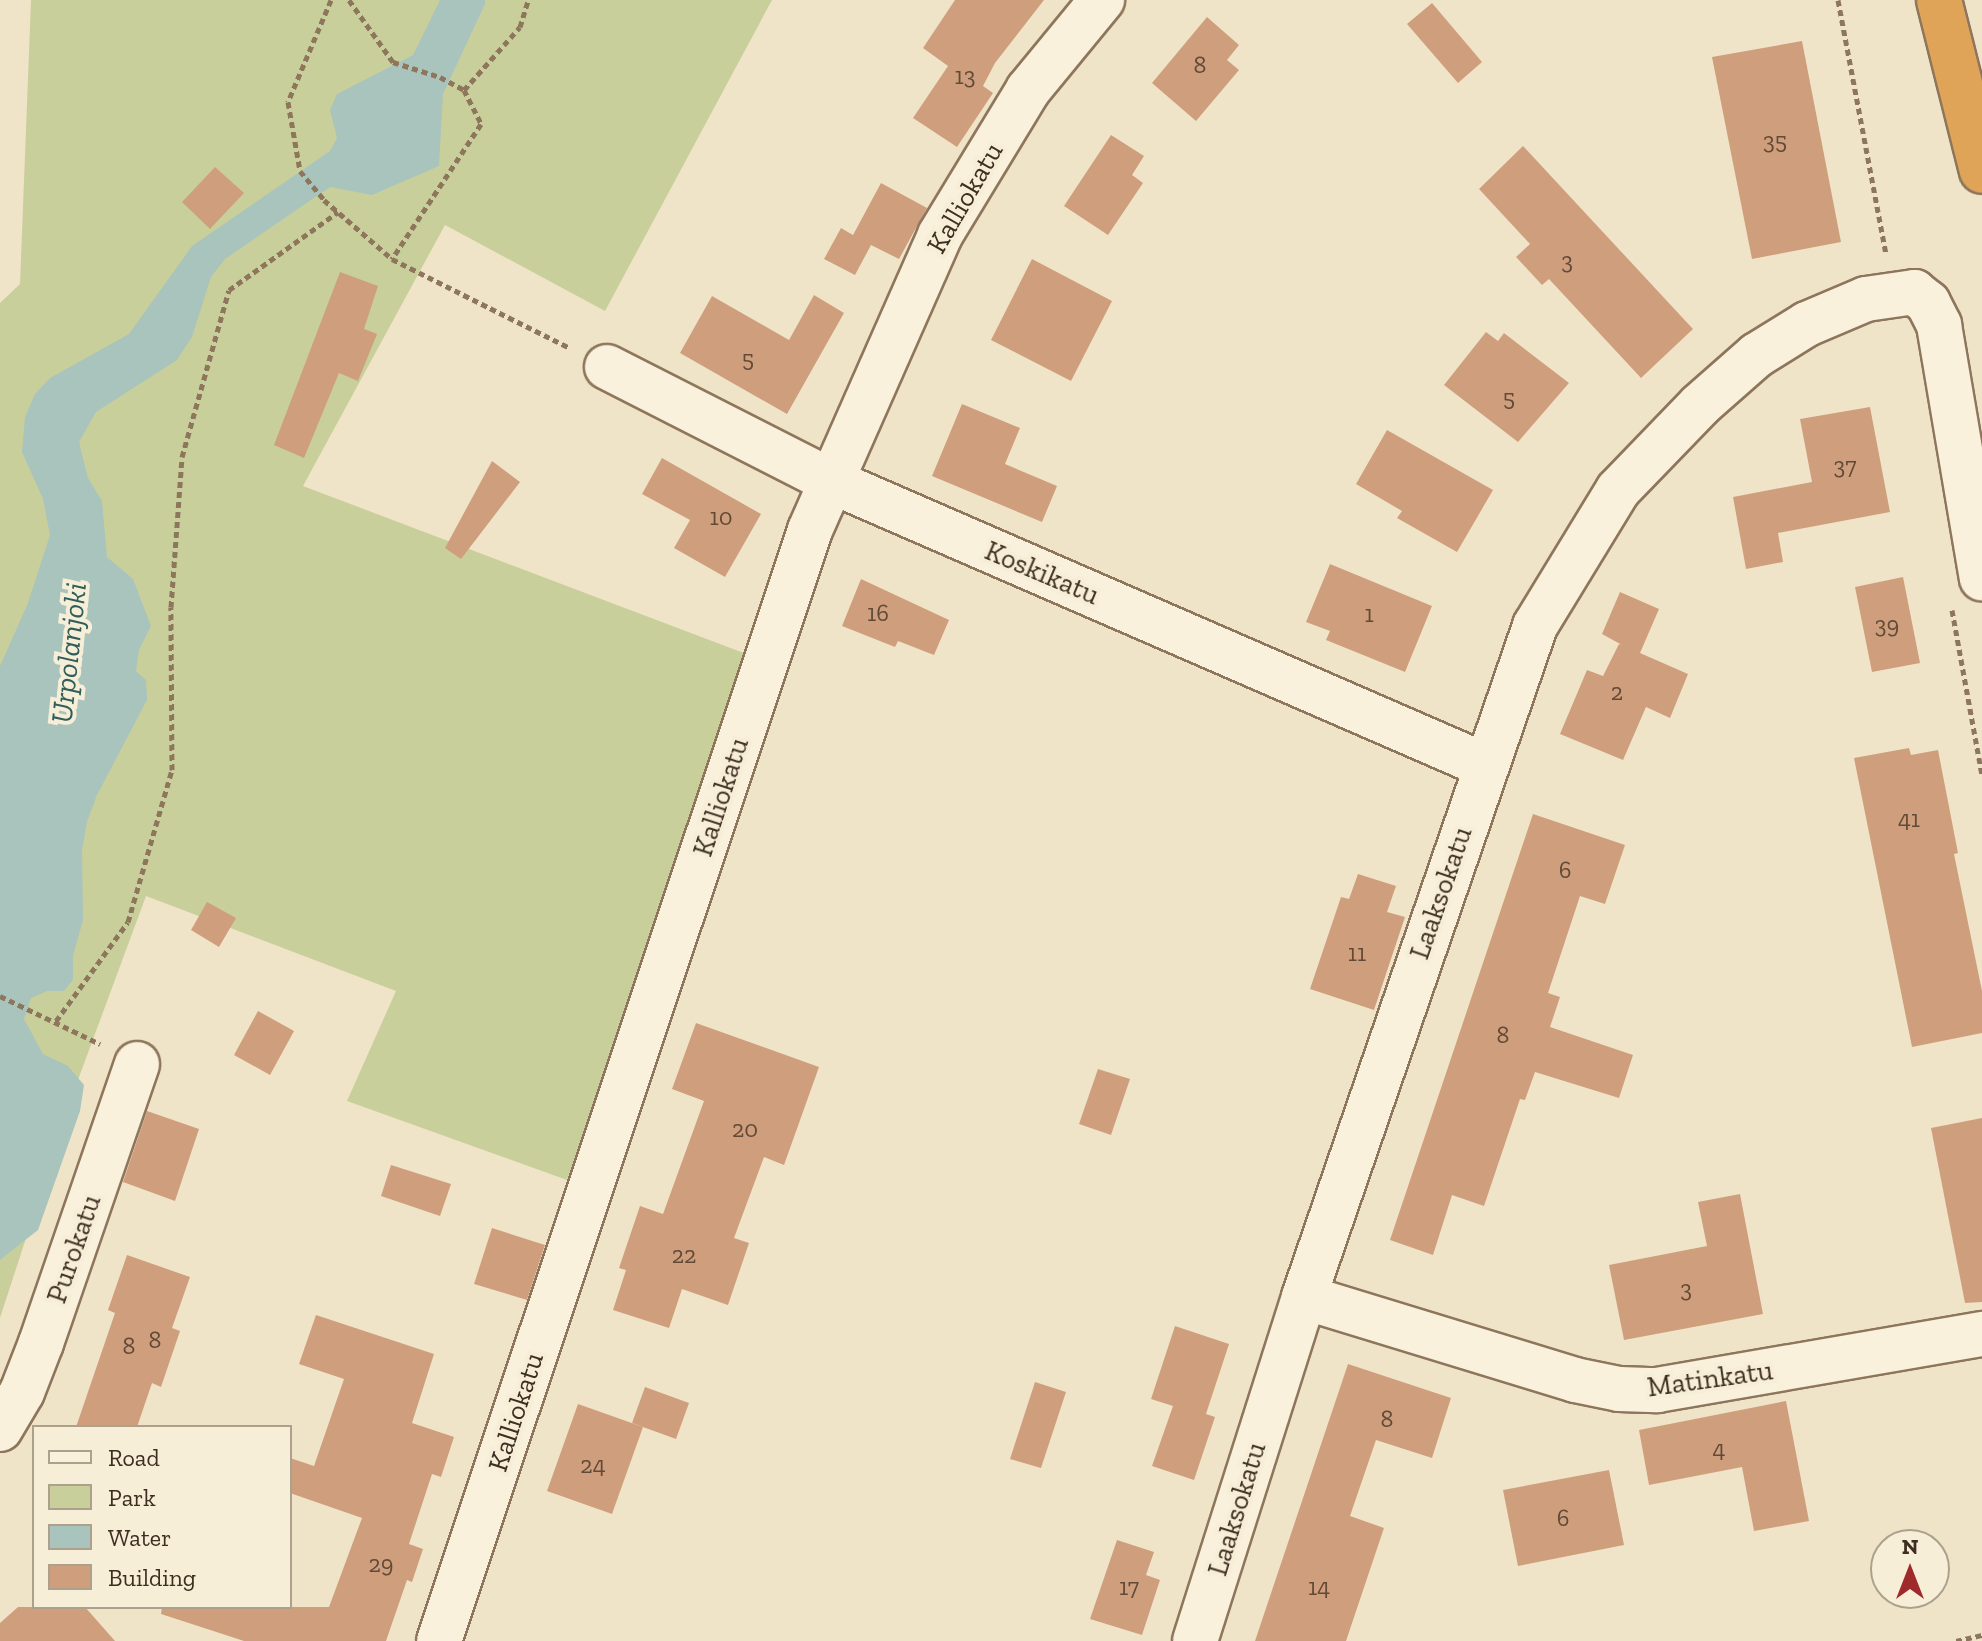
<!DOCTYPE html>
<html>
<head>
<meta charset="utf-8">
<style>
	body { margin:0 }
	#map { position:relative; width:1982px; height:1641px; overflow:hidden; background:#f0e4c8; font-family:"Zilla Slab",serif }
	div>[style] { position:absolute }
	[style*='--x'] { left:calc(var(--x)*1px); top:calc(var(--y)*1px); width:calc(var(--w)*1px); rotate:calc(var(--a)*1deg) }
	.green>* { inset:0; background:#c9cf9b }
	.water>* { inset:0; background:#a9c4bc }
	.building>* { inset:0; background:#cf9f7d }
	.path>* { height:5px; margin-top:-2.5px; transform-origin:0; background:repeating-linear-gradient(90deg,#8d765c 0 6px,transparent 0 10px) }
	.roads { filter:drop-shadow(2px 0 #8d765c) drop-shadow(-2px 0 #8d765c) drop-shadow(0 2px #8d765c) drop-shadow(0 -2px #8d765c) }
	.street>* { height:44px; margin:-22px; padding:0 22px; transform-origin:22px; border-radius:22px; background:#faf1dc }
	.highway>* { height:44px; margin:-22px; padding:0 22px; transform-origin:22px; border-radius:22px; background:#e0a458 }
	span { translate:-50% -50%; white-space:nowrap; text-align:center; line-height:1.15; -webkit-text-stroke:8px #f7eed8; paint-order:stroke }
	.number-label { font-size:24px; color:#624a37 }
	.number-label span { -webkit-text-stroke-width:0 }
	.street-label { font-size:28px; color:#3d2e20 }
	.water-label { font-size:30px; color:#2f5d5a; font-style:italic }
	.legend { position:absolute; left:32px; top:1425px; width:260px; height:184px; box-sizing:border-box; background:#f7eed8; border:2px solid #ada18e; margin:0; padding:10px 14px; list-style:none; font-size:24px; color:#3d2e20 }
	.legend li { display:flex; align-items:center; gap:16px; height:40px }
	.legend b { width:40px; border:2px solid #ada18e }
	.north { position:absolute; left:1870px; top:1529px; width:80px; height:80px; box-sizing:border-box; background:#f7eed8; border:2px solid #ada18e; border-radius:50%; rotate:0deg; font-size:22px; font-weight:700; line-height:32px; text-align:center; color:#3d2e20 }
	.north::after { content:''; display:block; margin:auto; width:28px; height:36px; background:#9e2a2b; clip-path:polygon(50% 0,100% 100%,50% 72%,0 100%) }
</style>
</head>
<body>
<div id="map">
	<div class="green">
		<i style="clip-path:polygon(31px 0,772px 0,605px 311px,445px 225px,303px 486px,749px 655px,567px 1180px,347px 1101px,396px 991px,146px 896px,75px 1088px,0 1318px,0 303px,20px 284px)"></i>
	</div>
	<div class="water">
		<i style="clip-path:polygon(440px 0,485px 0,485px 4px,443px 94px,439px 166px,372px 195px,330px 187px,225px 259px,211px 277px,192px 337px,177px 360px,96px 412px,79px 442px,88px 478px,102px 501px,107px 557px,133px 579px,151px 626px,139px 650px,136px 671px,146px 680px,147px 700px,97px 795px,87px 822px,82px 850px,83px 920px,73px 956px,73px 980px,64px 991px,47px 991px,31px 998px,24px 1019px,43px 1054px,68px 1066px,84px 1085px,80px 1111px,38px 1230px,0 1260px,0 666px,28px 603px,50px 535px,43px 499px,22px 452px,25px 417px,35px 394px,50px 378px,129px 334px,192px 246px,330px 151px,337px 138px,330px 110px,337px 94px,413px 55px)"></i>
	</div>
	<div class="building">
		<i style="clip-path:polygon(955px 0,1044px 0,995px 63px,983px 86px,993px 93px,957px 147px,913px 118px,948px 66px,923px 48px)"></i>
		<i style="clip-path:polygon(1432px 3px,1482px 62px,1458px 83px,1407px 24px)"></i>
		<i style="clip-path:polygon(1207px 17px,1239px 45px,1227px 60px,1239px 70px,1196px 121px,1152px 83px)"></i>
		<i style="clip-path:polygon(1802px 41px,1841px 242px,1752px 259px,1712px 57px)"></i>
		<i style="clip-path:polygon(1111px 135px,1144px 156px,1132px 175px,1143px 183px,1108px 235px,1064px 206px)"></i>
		<i style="clip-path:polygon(1523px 146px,1693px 329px,1641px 378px,1549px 279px,1542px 285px,1516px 257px,1530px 244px,1479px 189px)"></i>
		<i style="clip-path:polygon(215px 167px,244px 193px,210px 229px,182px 202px)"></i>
		<i style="clip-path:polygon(881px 183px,927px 208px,899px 259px,871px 245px,855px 275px,824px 259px,841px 228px,853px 235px)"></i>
		<i style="clip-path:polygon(1032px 259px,1112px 301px,1071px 381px,991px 340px)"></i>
		<i style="clip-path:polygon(340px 272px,378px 286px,364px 329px,377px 334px,358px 381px,339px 373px,304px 458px,274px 445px)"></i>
		<i style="clip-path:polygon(814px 295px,844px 313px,787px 414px,680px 353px,712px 296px,789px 340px)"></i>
		<i style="clip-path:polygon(1486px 332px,1498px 341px,1504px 333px,1569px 383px,1518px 442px,1444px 385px)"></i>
		<i style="clip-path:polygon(962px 404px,1020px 428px,1005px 464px,1057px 486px,1042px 522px,932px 476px)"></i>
		<i style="clip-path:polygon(1870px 407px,1890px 512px,1778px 533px,1783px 562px,1746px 569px,1733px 497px,1812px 482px,1800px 419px)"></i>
		<i style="clip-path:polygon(1387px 430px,1493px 490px,1457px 552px,1397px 518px,1402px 511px,1356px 484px)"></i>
		<i style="clip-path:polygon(662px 458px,761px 514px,725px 577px,674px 548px,690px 520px,642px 494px)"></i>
		<i style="clip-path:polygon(492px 461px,520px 482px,461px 559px,445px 548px)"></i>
		<i style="clip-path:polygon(1330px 564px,1432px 606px,1405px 672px,1326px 640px,1330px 631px,1306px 622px)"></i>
		<i style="clip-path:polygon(1903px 577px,1920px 663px,1872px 672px,1855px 587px)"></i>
		<i style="clip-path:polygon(861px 579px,949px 620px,934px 655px,898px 641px,895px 647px,842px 626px)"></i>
		<i style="clip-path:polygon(1620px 592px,1659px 609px,1640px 653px,1688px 674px,1670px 718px,1646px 707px,1623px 760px,1560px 734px,1587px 670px,1603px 676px,1619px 644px,1622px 645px,1602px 634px)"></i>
		<i style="clip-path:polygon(1909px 748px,1911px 755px,1938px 750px,1958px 853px,1954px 854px,1982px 991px,1982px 1033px,1912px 1047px,1854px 758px)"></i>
		<i style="clip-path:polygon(1533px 814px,1625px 845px,1605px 904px,1580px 896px,1548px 993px,1560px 997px,1550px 1027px,1633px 1055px,1619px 1098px,1535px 1072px,1525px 1100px,1520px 1099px,1484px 1206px,1452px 1195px,1433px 1255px,1390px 1240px)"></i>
		<i style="clip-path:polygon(1358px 874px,1396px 886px,1387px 912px,1405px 917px,1374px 1010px,1310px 989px,1341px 897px,1349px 899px)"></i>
		<i style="clip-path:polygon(207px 902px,236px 918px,219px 947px,191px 930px)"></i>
		<i style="clip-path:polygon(258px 1011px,294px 1031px,270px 1075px,234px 1055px)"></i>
		<i style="clip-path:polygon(696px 1023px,819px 1067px,784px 1165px,764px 1157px,734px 1238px,749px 1243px,728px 1305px,682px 1289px,669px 1328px,613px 1310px,626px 1270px,619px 1268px,640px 1206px,663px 1214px,704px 1101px,672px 1089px)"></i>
		<i style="clip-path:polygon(1098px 1069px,1130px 1079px,1111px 1135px,1079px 1124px)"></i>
		<i style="clip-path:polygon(147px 1111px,199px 1129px,175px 1201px,123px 1182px)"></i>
		<i style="clip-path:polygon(1982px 1118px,1982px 1302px,1965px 1303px,1931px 1128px)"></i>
		<i style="clip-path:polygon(391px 1165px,451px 1184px,440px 1216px,381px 1196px)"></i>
		<i style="clip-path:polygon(1740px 1194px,1763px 1314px,1624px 1340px,1609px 1265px,1707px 1246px,1698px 1202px)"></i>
		<i style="clip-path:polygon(492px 1228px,545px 1245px,527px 1300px,474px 1284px)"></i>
		<i style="clip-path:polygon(127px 1255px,190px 1277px,172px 1328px,180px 1331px,161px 1387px,152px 1383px,137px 1427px,76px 1427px,115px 1313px,108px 1310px)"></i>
		<i style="clip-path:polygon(316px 1315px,434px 1354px,412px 1423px,454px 1437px,441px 1477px,432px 1474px,409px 1544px,423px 1549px,412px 1582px,407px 1580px,386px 1641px,244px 1641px,161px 1614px,162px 1607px,329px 1607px,362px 1518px,290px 1493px,290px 1458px,314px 1466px,344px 1379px,299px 1364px)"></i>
		<i style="clip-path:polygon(1175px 1326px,1229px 1344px,1206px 1414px,1215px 1417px,1194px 1480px,1152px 1466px,1173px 1406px,1151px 1399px)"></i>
		<i style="clip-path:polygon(1348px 1364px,1451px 1398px,1432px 1458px,1376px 1440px,1350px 1516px,1384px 1528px,1346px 1641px,1255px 1641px)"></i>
		<i style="clip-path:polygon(1035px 1382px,1066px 1392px,1041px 1468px,1010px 1459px)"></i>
		<i style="clip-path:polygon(645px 1387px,689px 1403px,676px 1439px,632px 1423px)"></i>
		<i style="clip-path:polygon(1786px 1401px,1809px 1521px,1754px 1531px,1742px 1467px,1649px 1485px,1639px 1430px)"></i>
		<i style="clip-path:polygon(578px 1404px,643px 1427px,612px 1514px,547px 1491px)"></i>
		<i style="clip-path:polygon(1609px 1470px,1624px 1545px,1518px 1566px,1503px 1490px)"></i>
		<i style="clip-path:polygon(1117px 1540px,1154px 1552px,1146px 1575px,1160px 1580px,1142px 1635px,1090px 1619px)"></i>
		<i style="clip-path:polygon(18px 1607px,85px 1607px,115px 1641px,0 1641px,0 1623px)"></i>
	</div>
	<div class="path">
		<i style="--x:331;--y:0;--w:111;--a:112.9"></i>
		<i style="--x:288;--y:102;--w:70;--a:80.1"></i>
		<i style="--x:300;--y:171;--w:38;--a:50"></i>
		<i style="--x:324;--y:200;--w:90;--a:40.9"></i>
		<i style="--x:392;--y:259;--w:199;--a:26.6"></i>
		<i style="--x:349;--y:0;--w:76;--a:54.6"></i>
		<i style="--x:393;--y:62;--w:49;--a:17.7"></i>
		<i style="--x:440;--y:77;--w:27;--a:28"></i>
		<i style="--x:464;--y:90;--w:38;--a:63"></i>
		<i style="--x:481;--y:124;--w:162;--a:123.4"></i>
		<i style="--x:1838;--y:0;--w:259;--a:79.3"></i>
		<i style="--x:464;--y:90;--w:84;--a:-48.4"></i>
		<i style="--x:520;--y:27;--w:28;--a:-73"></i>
		<i style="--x:1952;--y:610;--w:168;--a:79.7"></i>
		<i style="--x:0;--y:996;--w:111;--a:25.6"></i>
		<i style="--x:56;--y:1021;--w:122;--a:-54"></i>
		<i style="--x:128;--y:922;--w:158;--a:-73.9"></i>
		<i style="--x:172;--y:770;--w:163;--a:-90.4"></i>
		<i style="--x:171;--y:607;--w:150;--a:-85.8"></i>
		<i style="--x:182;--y:457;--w:173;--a:-74.3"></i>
		<i style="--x:229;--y:290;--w:134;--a:-35.6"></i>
		<i style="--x:1956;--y:1641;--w:27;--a:-13"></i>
	</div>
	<div class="roads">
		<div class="street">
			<i style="--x:607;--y:367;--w:251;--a:27"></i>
			<i style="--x:831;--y:481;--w:712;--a:23.5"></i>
			<i style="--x:1304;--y:1297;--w:283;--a:17"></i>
			<i style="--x:1575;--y:1380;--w:45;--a:11.6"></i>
			<i style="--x:1619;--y:1389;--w:38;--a:2"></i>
			<i style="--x:1657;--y:1390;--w:330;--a:-9.8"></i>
			<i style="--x:0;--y:1429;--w:43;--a:-59.3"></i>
			<i style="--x:22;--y:1392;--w:53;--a:-68.8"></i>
			<i style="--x:41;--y:1343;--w:295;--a:-71"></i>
			<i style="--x:439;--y:1641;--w:1171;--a:-71.53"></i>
			<i style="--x:810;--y:530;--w:322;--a:-66.2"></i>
			<i style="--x:940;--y:235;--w:170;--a:-58.7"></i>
			<i style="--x:1028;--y:90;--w:117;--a:-50.6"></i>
			<i style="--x:1195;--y:1641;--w:361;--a:-72.4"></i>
			<i style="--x:1304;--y:1297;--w:710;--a:-71"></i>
			<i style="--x:1535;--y:626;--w:159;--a:-58.6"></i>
			<i style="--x:1618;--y:490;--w:118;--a:-46"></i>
			<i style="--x:1700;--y:405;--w:76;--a:-41.3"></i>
			<i style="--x:1757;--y:355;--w:59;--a:-31.8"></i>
			<i style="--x:1807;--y:324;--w:64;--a:-23"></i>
			<i style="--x:1866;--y:299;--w:49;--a:-8.3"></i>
			<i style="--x:1914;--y:292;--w:18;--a:38"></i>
			<i style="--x:1928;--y:303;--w:25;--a:63"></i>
			<i style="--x:1939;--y:325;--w:257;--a:80.4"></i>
		</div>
		<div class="highway">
			<i style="--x:1939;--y:0;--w:176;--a:75.9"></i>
		</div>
	</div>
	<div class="number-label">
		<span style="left:1200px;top:65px">8</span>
		<span style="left:965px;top:76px">13</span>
		<span style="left:1775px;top:141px">35</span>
		<span style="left:1567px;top:261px">3</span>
		<span style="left:748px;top:359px">5</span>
		<span style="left:1509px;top:398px">5</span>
		<span style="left:1845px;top:466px">37</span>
		<span style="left:721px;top:517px">10</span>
		<span style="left:878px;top:613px">16</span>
		<span style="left:1369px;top:614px">1</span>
		<span style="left:1887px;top:625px">39</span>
		<span style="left:1617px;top:692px">2</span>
		<span style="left:1909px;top:819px">41</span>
		<span style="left:1565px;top:870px">6</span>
		<span style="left:1357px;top:953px">11</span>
		<span style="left:1503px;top:1035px">8</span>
		<span style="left:745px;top:1129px">20</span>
		<span style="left:684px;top:1255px">22</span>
		<span style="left:1686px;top:1289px">3</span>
		<span style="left:155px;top:1340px">8</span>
		<span style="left:129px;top:1346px">8</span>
		<span style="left:1387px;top:1419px">8</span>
		<span style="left:1719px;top:1449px">4</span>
		<span style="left:593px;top:1465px">24</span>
		<span style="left:1563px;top:1518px">6</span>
		<span style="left:381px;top:1564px">29</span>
		<span style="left:1129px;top:1587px">17</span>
		<span style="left:1319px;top:1587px">14</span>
	</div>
	<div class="street-label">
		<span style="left:965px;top:198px;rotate:-60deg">Kalliokatu</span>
		<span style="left:1042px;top:573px;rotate:23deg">Koskikatu</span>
		<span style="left:721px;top:797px;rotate:-72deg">Kalliokatu</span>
		<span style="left:1441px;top:893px;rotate:-71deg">Laaksokatu</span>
		<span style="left:74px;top:1249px;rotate:-71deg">Purokatu</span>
		<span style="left:1710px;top:1379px;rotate:-8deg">Matinkatu</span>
		<span style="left:516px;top:1412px;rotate:-72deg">Kalliokatu</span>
		<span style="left:1237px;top:1509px;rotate:-73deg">Laaksokatu</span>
	</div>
	<div class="water-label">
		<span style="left:69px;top:653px;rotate:-84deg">Urpolanjoki</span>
	</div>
	<ul class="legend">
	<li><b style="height:10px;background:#faf1dc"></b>Road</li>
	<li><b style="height:22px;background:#c9cf9b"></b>Park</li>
	<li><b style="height:22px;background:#a9c4bc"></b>Water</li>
	<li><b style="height:22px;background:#cf9f7d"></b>Building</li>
	</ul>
	<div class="north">N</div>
</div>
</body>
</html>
